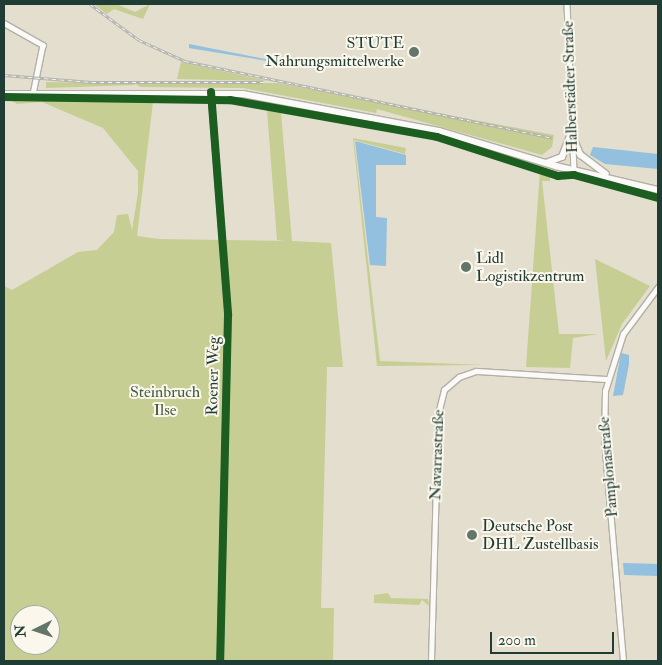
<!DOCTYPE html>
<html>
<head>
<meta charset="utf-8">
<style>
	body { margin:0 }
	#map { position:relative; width:662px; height:665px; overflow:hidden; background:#e3decd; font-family:"IM FELL Double Pica",serif }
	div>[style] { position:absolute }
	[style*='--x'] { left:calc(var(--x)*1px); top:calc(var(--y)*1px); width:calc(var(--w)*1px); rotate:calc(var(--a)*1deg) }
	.green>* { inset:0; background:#c6ce93 }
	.water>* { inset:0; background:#92c0de }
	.roads { filter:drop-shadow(1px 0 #b0b0a4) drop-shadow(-1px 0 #b0b0a4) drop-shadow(0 1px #b0b0a4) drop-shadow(0 -1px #b0b0a4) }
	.minor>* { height:4.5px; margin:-2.25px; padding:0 2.25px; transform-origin:2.25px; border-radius:2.25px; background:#fbfaf8 }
	.major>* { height:5.5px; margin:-2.75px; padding:0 2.75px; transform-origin:2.75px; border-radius:2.75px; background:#fbfaf8 }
	.rail>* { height:3px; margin-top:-1.5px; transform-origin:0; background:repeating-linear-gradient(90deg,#fbf7ec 0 4px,#b2b4b1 0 8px); box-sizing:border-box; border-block:1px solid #b2b4b1 }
	.cycleway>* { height:8px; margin:-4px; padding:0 4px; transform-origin:4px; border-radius:4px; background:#1b5e20 }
	.dots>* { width:14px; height:14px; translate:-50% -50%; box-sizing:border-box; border:2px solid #fbf7ec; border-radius:50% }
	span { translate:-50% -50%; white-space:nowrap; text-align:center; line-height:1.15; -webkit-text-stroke:4px #fbf7ec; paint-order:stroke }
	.poi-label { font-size:16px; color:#1f3d34 }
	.right { translate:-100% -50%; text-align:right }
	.left { translate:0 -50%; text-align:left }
	.street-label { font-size:16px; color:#1f3d34 }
	.park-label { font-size:16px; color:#435e40 }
	.frame { position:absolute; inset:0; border:5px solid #1f3d34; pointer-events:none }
	.north { position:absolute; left:10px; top:605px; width:50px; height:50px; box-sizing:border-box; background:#fbf7ec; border:1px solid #a3ada2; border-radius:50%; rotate:266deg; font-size:14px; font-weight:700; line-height:20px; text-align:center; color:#1f3d34 }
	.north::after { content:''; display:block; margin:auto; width:18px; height:22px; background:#64756a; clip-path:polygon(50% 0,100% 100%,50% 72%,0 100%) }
	.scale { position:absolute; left:490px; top:632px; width:124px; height:22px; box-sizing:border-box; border:2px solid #1f3d34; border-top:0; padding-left:6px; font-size:15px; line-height:18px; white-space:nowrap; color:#1f3d34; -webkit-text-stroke:4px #fbf7ec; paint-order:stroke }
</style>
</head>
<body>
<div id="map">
	<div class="green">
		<i style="clip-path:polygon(94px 4px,116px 4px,135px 12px,150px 4px,143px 19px,114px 9px,107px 14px)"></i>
		<i style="clip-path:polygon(181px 62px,268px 81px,177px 79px)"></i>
		<i style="clip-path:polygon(46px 82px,134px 84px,135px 85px,46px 88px)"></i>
		<i style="clip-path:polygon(135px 83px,278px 83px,554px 135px,552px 147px,542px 155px,377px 109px,376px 113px,243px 88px,140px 87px)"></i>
		<i style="clip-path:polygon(evenodd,7px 98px,153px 102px,137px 236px,159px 239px,285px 241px,277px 240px,267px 110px,281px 113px,292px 241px,331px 243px,343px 367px,327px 367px,321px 608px,334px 608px,333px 661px,4px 661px,4px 286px,12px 290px,78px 252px,97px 250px,114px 232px,117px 215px,128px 214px,132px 230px,138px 193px,138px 171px,103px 128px,42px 102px,17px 104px,7px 98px,20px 615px,50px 615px,50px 645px,20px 645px,20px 615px)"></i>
		<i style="clip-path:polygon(353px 138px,406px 148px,405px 154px,354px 140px,380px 361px,485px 365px,377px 366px)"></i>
		<i style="clip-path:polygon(540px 171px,550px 174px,550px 181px,542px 181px,559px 334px,598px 334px,573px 338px,570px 368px,526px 367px)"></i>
		<i style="clip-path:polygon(595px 259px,650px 286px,622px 324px,606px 361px)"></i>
		<i style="clip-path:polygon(388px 593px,391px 598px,428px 599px,429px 606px,422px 600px,419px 605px,374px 603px,374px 595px)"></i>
	</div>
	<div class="water">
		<i style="clip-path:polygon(189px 44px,280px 62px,280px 63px,189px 48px)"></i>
		<i style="clip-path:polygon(355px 141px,406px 155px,406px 165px,376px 165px,376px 217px,387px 218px,386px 266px,370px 265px)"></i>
		<i style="clip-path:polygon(593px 147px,658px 154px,658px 169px,605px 164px,590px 155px)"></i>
		<i style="clip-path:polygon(621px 353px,629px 355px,629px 364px,623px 395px,613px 396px)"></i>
		<i style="clip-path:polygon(623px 563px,658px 564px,658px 576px,624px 575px)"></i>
	</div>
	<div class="roads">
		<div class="minor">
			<i style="--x:567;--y:4;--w:166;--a:87.6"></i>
			<i style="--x:4;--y:23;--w:45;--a:29.4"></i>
			<i style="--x:43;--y:45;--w:50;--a:101.5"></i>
			<i style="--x:211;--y:93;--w:223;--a:85.6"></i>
			<i style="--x:228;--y:315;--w:346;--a:91.3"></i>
			<i style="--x:431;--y:661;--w:247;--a:-88.4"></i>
			<i style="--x:438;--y:414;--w:25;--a:-76"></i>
			<i style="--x:444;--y:390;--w:20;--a:-41"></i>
			<i style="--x:459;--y:377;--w:18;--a:-19"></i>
			<i style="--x:476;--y:371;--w:131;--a:3.5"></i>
			<i style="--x:623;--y:661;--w:223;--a:-94.9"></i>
			<i style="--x:604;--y:439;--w:48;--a:-88.8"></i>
			<i style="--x:605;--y:391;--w:60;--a:-72.5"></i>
			<i style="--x:623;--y:334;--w:59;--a:-53.3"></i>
		</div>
		<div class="major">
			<i style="--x:4;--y:94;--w:239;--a:0"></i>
			<i style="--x:243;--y:94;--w:199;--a:10.7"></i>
			<i style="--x:439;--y:131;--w:122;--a:16.7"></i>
			<i style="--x:556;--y:166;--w:105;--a:13.2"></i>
			<i style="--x:571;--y:132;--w:25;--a:67"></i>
			<i style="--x:581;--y:155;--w:31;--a:37"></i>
			<i style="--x:546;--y:163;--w:17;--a:-21"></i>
			<i style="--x:562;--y:157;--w:25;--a:-69"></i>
		</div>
	</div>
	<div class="rail">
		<i style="--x:90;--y:4;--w:61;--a:36.3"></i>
		<i style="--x:139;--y:40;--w:51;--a:24.5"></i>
		<i style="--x:185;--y:61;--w:375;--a:11.8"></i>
		<i style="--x:4;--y:75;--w:88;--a:4.5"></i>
		<i style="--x:92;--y:82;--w:171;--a:0"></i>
	</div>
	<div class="cycleway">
		<i style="--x:211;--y:92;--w:224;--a:85.6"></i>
		<i style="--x:228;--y:315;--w:346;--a:91.3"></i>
		<i style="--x:4;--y:97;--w:226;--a:0.8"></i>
		<i style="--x:230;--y:100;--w:210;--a:10.1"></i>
		<i style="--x:437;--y:137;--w:127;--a:17.9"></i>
		<i style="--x:558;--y:176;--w:16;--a:-4"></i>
		<i style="--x:574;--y:175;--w:87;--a:15.3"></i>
	</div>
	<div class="dots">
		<i style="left:414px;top:52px;background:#64756a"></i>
		<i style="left:466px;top:267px;background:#64756a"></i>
		<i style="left:472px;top:535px;background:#64756a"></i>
	</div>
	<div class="poi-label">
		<span class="right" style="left:404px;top:52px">STUTE<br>Nahrungsmittelwerke</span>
		<span class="left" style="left:476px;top:267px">Lidl<br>Logistikzentrum</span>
		<span class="left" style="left:482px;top:535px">Deutsche Post<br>DHL Zustellbasis</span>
	</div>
	<div class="street-label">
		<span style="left:570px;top:87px;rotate:-92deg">Halberstädter Straße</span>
		<span style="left:213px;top:376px;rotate:-89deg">Roener Weg</span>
		<span style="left:437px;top:455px;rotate:-88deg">Navarrastraße</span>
		<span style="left:608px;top:467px;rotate:-95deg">Pamplonastraße</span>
	</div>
	<div class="park-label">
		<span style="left:165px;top:401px">Steinbruch<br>Ilse</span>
	</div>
	<div class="frame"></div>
	<div class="north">N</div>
	<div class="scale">200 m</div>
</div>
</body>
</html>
